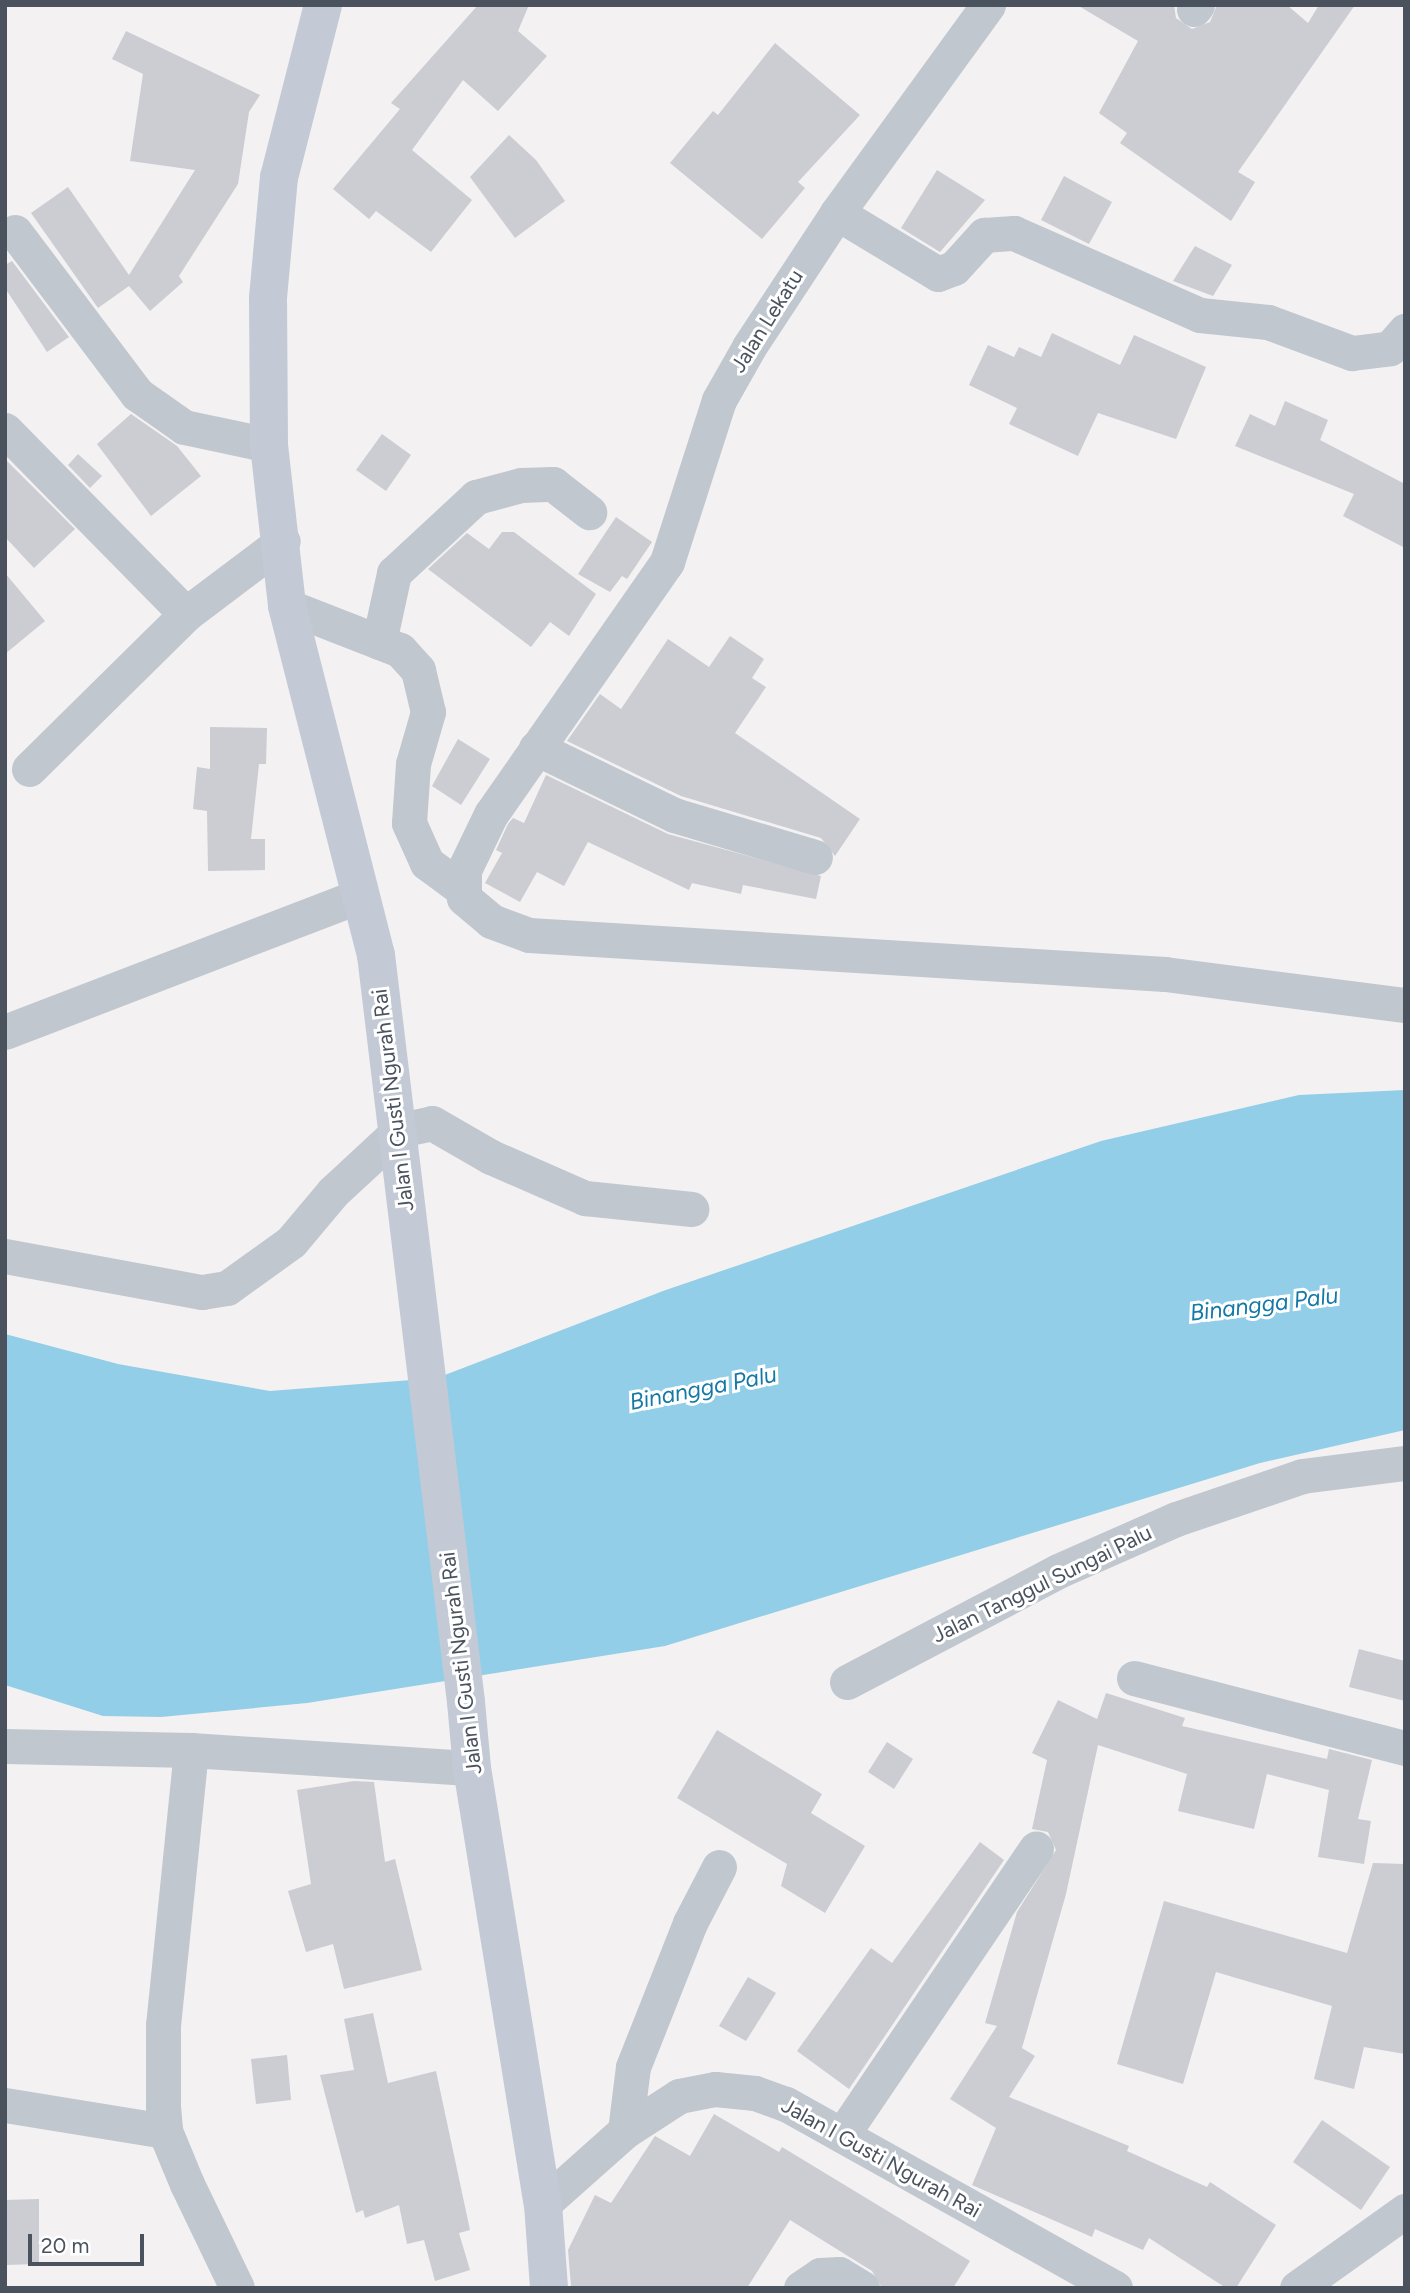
<!DOCTYPE html>
<html>
<head>
<meta charset="utf-8">
<style>
	body { margin:0 }
	#map { position:relative; width:1410px; height:2293px; overflow:hidden; background:#f3f1f1; font-family:Figtree,sans-serif }
	div>[style] { position:absolute }
	[style*='--x'] { left:calc(var(--x)*1px); top:calc(var(--y)*1px); width:calc(var(--w)*1px); rotate:calc(var(--a)*1deg) }
	.water>* { inset:0; background:#92cee8 }
	.building>* { inset:0; background:#cbcdd3 }
	.street>* { height:35px; margin:-17.5px; padding:0 17.5px; transform-origin:17.5px; border-radius:17.5px; background:#c0c7cf }
	.secondary>* { height:38px; margin:-19px; padding:0 19px; transform-origin:19px; border-radius:19px; background:#c3cad6 }
	.secondary-bridge>* { height:38px; margin:-19px; padding:0 19px; transform-origin:19px; border-radius:19px; background:#c3cad6 }
	span { translate:-50% -50%; white-space:nowrap; text-align:center; line-height:1.15; -webkit-text-stroke:6px #fff; paint-order:stroke }
	.street-label { font-size:21px; color:#4a525e }
	.water-label { font-size:23px; color:#1579a6; font-style:italic }
	.frame { position:absolute; inset:0; border:7px solid #4a525e; pointer-events:none }
	.scale { position:absolute; left:28px; top:2234px; width:116px; height:32px; box-sizing:border-box; border:4px solid #4a525e; border-top:0; padding-left:9px; font-size:21px; line-height:24px; white-space:nowrap; color:#4a525e; -webkit-text-stroke:5px #fff; paint-order:stroke }
</style>
</head>
<body>
<div id="map">
	<div class="water">
		<i style="clip-path:polygon(1405px 1090px,1405px 1430px,1260px 1463px,665px 1646px,307px 1703px,161px 1717px,103px 1716px,5px 1685px,5px 1334px,118px 1364px,270px 1391px,437px 1378px,663px 1291px,1101px 1141px,1299px 1095px)"></i>
	</div>
	<div class="building">
		<i style="clip-path:polygon(478px 5px,529px 5px,518px 31px,547px 56px,498px 111px,463px 80px,412px 150px,472px 200px,431px 252px,376px 211px,369px 219px,333px 189px,400px 109px,391px 103px)"></i>
		<i style="clip-path:polygon(1077px 5px,1174px 5px,1176px 18px,1192px 29px,1210px 22px,1217px 5px,1287px 5px,1308px 23px,1319px 5px,1355px 5px,1238px 172px,1255px 182px,1231px 221px,1120px 143px,1127px 133px,1099px 113px,1138px 41px)"></i>
		<i style="clip-path:polygon(126px 31px,260px 95px,249px 112px,238px 184px,179px 276px,183px 282px,150px 311px,129px 286px,98px 308px,31px 213px,68px 187px,129px 275px,195px 170px,130px 161px,143px 74px,112px 59px)"></i>
		<i style="clip-path:polygon(775px 43px,860px 115px,798px 182px,805px 188px,762px 239px,670px 163px,713px 111px,718px 115px)"></i>
		<i style="clip-path:polygon(509px 135px,536px 160px,565px 201px,515px 238px,470px 177px)"></i>
		<i style="clip-path:polygon(937px 170px,985px 200px,940px 252px,901px 228px)"></i>
		<i style="clip-path:polygon(1064px 176px,1112px 202px,1089px 244px,1041px 220px)"></i>
		<i style="clip-path:polygon(1195px 246px,1232px 265px,1213px 296px,1173px 281px)"></i>
		<i style="clip-path:polygon(12px 261px,69px 337px,47px 352px,5px 288px,5px 265px)"></i>
		<i style="clip-path:polygon(1052px 333px,1120px 365px,1134px 335px,1206px 367px,1176px 439px,1098px 413px,1078px 456px,1009px 424px,1017px 408px,969px 385px,988px 345px,1014px 357px,1019px 347px,1041px 357px)"></i>
		<i style="clip-path:polygon(1285px 401px,1328px 420px,1320px 440px,1405px 484px,1405px 548px,1343px 516px,1354px 494px,1235px 446px,1250px 414px,1275px 426px)"></i>
		<i style="clip-path:polygon(131px 414px,177px 446px,201px 476px,151px 516px,97px 444px)"></i>
		<i style="clip-path:polygon(382px 434px,411px 455px,386px 491px,356px 470px)"></i>
		<i style="clip-path:polygon(78px 454px,102px 476px,90px 488px,68px 465px)"></i>
		<i style="clip-path:polygon(5px 459px,75px 529px,34px 568px,5px 537px)"></i>
		<i style="clip-path:polygon(616px 517px,652px 542px,627px 579px,622px 576px,610px 592px,578px 574px)"></i>
		<i style="clip-path:polygon(502px 532px,514px 532px,596px 594px,569px 636px,550px 622px,531px 647px,428px 569px,467px 533px,489px 549px)"></i>
		<i style="clip-path:polygon(5px 573px,45px 621px,5px 654px)"></i>
		<i style="clip-path:polygon(730px 636px,764px 659px,752px 678px,766px 687px,735px 733px,860px 819px,835px 856px,821px 838px,681px 796px,567px 741px,600px 694px,621px 709px,668px 639px,709px 667px)"></i>
		<i style="clip-path:polygon(210px 727px,267px 728px,266px 764px,259px 764px,251px 839px,265px 839px,265px 870px,208px 871px,207px 811px,193px 809px,197px 767px,210px 769px)"></i>
		<i style="clip-path:polygon(458px 739px,490px 759px,461px 805px,432px 786px)"></i>
		<i style="clip-path:polygon(546px 775px,668px 834px,821px 876px,816px 899px,743px 885px,741px 894px,692px 883px,689px 890px,588px 842px,564px 886px,537px 872px,520px 902px,485px 883px,502px 853px,496px 850px,508px 824px,513px 818px,524px 823px)"></i>
		<i style="clip-path:polygon(1359px 1649px,1405px 1661px,1405px 1701px,1349px 1687px)"></i>
		<i style="clip-path:polygon(1106px 1693px,1185px 1718px,1182px 1726px,1327px 1759px,1329px 1749px,1372px 1760px,1358px 1819px,1371px 1821px,1364px 1864px,1318px 1857px,1329px 1790px,1267px 1774px,1254px 1829px,1178px 1811px,1187px 1774px,1098px 1745px,1066px 1894px,1022px 2048px,1035px 2056px,1009px 2097px,1129px 2146px,1127px 2151px,1207px 2187px,1210px 2182px,1276px 2225px,1236px 2288px,1226px 2288px,1149px 2238px,1143px 2250px,1095px 2229px,1092px 2237px,972px 2185px,996px 2128px,950px 2099px,997px 2026px,985px 2023px,1017px 1912px,1056px 1850px,1048px 1832px,1032px 1829px,1047px 1760px,1032px 1753px,1058px 1700px,1097px 1719px)"></i>
		<i style="clip-path:polygon(717px 1730px,822px 1794px,811px 1813px,865px 1846px,825px 1913px,781px 1886px,787px 1864px,677px 1798px)"></i>
		<i style="clip-path:polygon(887px 1742px,913px 1759px,894px 1789px,868px 1772px)"></i>
		<i style="clip-path:polygon(354px 1781px,374px 1782px,385px 1862px,395px 1859px,422px 1970px,344px 1989px,333px 1944px,306px 1952px,288px 1891px,311px 1884px,297px 1790px)"></i>
		<i style="clip-path:polygon(980px 1842px,1004px 1860px,849px 2089px,797px 2051px,871px 1948px,892px 1963px)"></i>
		<i style="clip-path:polygon(1373px 1863px,1405px 1864px,1405px 2054px,1364px 2047px,1354px 2089px,1314px 2079px,1332px 2006px,1216px 1972px,1183px 2084px,1117px 2064px,1164px 1901px,1347px 1953px)"></i>
		<i style="clip-path:polygon(748px 1977px,776px 1993px,746px 2041px,719px 2026px)"></i>
		<i style="clip-path:polygon(373px 2013px,388px 2083px,436px 2071px,470px 2230px,459px 2233px,470px 2270px,435px 2281px,424px 2240px,407px 2244px,399px 2205px,365px 2218px,363px 2210px,356px 2213px,320px 2075px,354px 2070px,344px 2019px)"></i>
		<i style="clip-path:polygon(287px 2055px,291px 2100px,256px 2104px,251px 2059px)"></i>
		<i style="clip-path:polygon(714px 2114px,779px 2152px,782px 2147px,970px 2261px,953px 2288px,882px 2288px,872px 2271px,790px 2220px,747px 2288px,571px 2286px,568px 2250px,595px 2195px,611px 2203px,655px 2136px,690px 2156px)"></i>
		<i style="clip-path:polygon(1322px 2120px,1390px 2167px,1361px 2210px,1293px 2162px)"></i>
		<i style="clip-path:polygon(39px 2199px,39px 2264px,5px 2265px,5px 2200px)"></i>
	</div>
	<div class="street">
		<i style="--x:988;--y:5;--w:257;--a:126"></i>
		<i style="--x:837;--y:213;--w:160;--a:123.3"></i>
		<i style="--x:749;--y:347;--w:61;--a:119.5"></i>
		<i style="--x:719;--y:400;--w:170;--a:107.8"></i>
		<i style="--x:667;--y:562;--w:307;--a:124.9"></i>
		<i style="--x:491;--y:814;--w:62;--a:115.7"></i>
		<i style="--x:464;--y:870;--w:28;--a:90"></i>
		<i style="--x:464;--y:898;--w:35;--a:40"></i>
		<i style="--x:491;--y:921;--w:40;--a:20.2"></i>
		<i style="--x:529;--y:935;--w:637;--a:3.51"></i>
		<i style="--x:1165;--y:974;--w:242;--a:7.4"></i>
		<i style="--x:1194;--y:9;--w:5;--a:-53"></i>
		<i style="--x:837;--y:213;--w:118;--a:31.1"></i>
		<i style="--x:938;--y:274;--w:17;--a:-21"></i>
		<i style="--x:954;--y:268;--w:45;--a:-47.7"></i>
		<i style="--x:984;--y:235;--w:30;--a:-4"></i>
		<i style="--x:1014;--y:233;--w:203;--a:23.8"></i>
		<i style="--x:1200;--y:315;--w:68;--a:5.9"></i>
		<i style="--x:1268;--y:322;--w:90;--a:20.3"></i>
		<i style="--x:1352;--y:353;--w:38;--a:-7"></i>
		<i style="--x:1390;--y:348;--w:23;--a:-49"></i>
		<i style="--x:15;--y:232;--w:203;--a:53"></i>
		<i style="--x:137;--y:394;--w:57;--a:35.1"></i>
		<i style="--x:184;--y:427;--w:87;--a:12"></i>
		<i style="--x:5;--y:430;--w:258;--a:45.5"></i>
		<i style="--x:186;--y:614;--w:121;--a:-37"></i>
		<i style="--x:287;--y:606;--w:121;--a:21.3"></i>
		<i style="--x:400;--y:650;--w:27;--a:48"></i>
		<i style="--x:418;--y:670;--w:43;--a:76.6"></i>
		<i style="--x:428;--y:712;--w:54;--a:106.1"></i>
		<i style="--x:413;--y:764;--w:59;--a:93.9"></i>
		<i style="--x:409;--y:823;--w:44;--a:65.8"></i>
		<i style="--x:427;--y:863;--w:42;--a:36.3"></i>
		<i style="--x:379;--y:642;--w:71;--a:-77.7"></i>
		<i style="--x:394;--y:573;--w:112;--a:-42.8"></i>
		<i style="--x:476;--y:497;--w:47;--a:-14.9"></i>
		<i style="--x:521;--y:485;--w:32;--a:-2"></i>
		<i style="--x:553;--y:484;--w:46;--a:37.9"></i>
		<i style="--x:536;--y:748;--w:153;--a:25.9"></i>
		<i style="--x:674;--y:815;--w:147;--a:16.6"></i>
		<i style="--x:29;--y:769;--w:221;--a:-44.6"></i>
		<i style="--x:5;--y:1032;--w:381;--a:-21"></i>
		<i style="--x:5;--y:1256;--w:200;--a:10.4"></i>
		<i style="--x:202;--y:1292;--w:25;--a:-9"></i>
		<i style="--x:227;--y:1288;--w:79;--a:-35.7"></i>
		<i style="--x:291;--y:1242;--w:65;--a:-50"></i>
		<i style="--x:333;--y:1192;--w:91;--a:-42.8"></i>
		<i style="--x:400;--y:1130;--w:33;--a:-12"></i>
		<i style="--x:432;--y:1123;--w:68;--a:30"></i>
		<i style="--x:491;--y:1157;--w:103;--a:23.6"></i>
		<i style="--x:585;--y:1198;--w:107;--a:5.9"></i>
		<i style="--x:1134;--y:1678;--w:280;--a:14.5"></i>
		<i style="--x:847;--y:1682;--w:238;--a:-27.7"></i>
		<i style="--x:1058;--y:1571;--w:129;--a:-23.8"></i>
		<i style="--x:1176;--y:1519;--w:133;--a:-18.8"></i>
		<i style="--x:1302;--y:1476;--w:104;--a:-7.2"></i>
		<i style="--x:5;--y:1746;--w:186;--a:1.2"></i>
		<i style="--x:191;--y:1750;--w:276;--a:95.8"></i>
		<i style="--x:163;--y:2025;--w:81;--a:90"></i>
		<i style="--x:163;--y:2106;--w:25;--a:85"></i>
		<i style="--x:165;--y:2131;--w:57;--a:67.5"></i>
		<i style="--x:187;--y:2184;--w:115;--a:64.3"></i>
		<i style="--x:191;--y:1750;--w:282;--a:3.7"></i>
		<i style="--x:5;--y:2105;--w:162;--a:9.2"></i>
		<i style="--x:625;--y:2131;--w:64;--a:-82.9"></i>
		<i style="--x:633;--y:2067;--w:155;--a:-68.4"></i>
		<i style="--x:690;--y:1923;--w:63;--a:-62.6"></i>
		<i style="--x:842;--y:2135;--w:346;--a:-55.9"></i>
		<i style="--x:543;--y:2204;--w:110;--a:-41.7"></i>
		<i style="--x:625;--y:2131;--w:64;--a:-32.9"></i>
		<i style="--x:679;--y:2096;--w:37;--a:-11"></i>
		<i style="--x:715;--y:2089;--w:40;--a:5.7"></i>
		<i style="--x:755;--y:2093;--w:33;--a:20"></i>
		<i style="--x:786;--y:2104;--w:377;--a:29.2"></i>
		<i style="--x:801;--y:2288;--w:23;--a:-34"></i>
		<i style="--x:820;--y:2275;--w:19;--a:-3"></i>
		<i style="--x:839;--y:2274;--w:27;--a:31"></i>
		<i style="--x:1297;--y:2288;--w:133;--a:-35.5"></i>
	</div>
	<div class="secondary">
		<i style="--x:323;--y:5;--w:178;--a:104.3"></i>
		<i style="--x:279;--y:177;--w:122;--a:95.2"></i>
		<i style="--x:268;--y:299;--w:146;--a:89.6"></i>
		<i style="--x:269;--y:445;--w:162;--a:83.6"></i>
		<i style="--x:287;--y:606;--w:360;--a:75.7"></i>
		<i style="--x:466;--y:1702;--w:66;--a:84.8"></i>
		<i style="--x:472;--y:1768;--w:442;--a:80.8"></i>
		<i style="--x:543;--y:2204;--w:84;--a:85.9"></i>
	</div>
	<div class="secondary-bridge">
		<i style="--x:376;--y:955;--w:752;--a:83.13"></i>
	</div>
	<div class="street-label">
		<span style="left:767px;top:321px;rotate:-58deg">Jalan Lekatu</span>
		<span style="left:393px;top:1100px;rotate:-97deg">Jalan I Gusti Ngurah Rai</span>
		<span style="left:1042px;top:1584px;rotate:-26deg">Jalan Tanggul Sungai Palu</span>
		<span style="left:461px;top:1663px;rotate:-97deg">Jalan I Gusti Ngurah Rai</span>
		<span style="left:881px;top:2158px;rotate:29deg">Jalan I Gusti Ngurah Rai</span>
	</div>
	<div class="water-label">
		<span style="left:1264px;top:1304px;rotate:-7deg">Binangga Palu</span>
		<span style="left:703px;top:1388px;rotate:-11deg">Binangga Palu</span>
	</div>
	<div class="frame"></div>
	<div class="scale">20 m</div>
</div>
</body>
</html>
